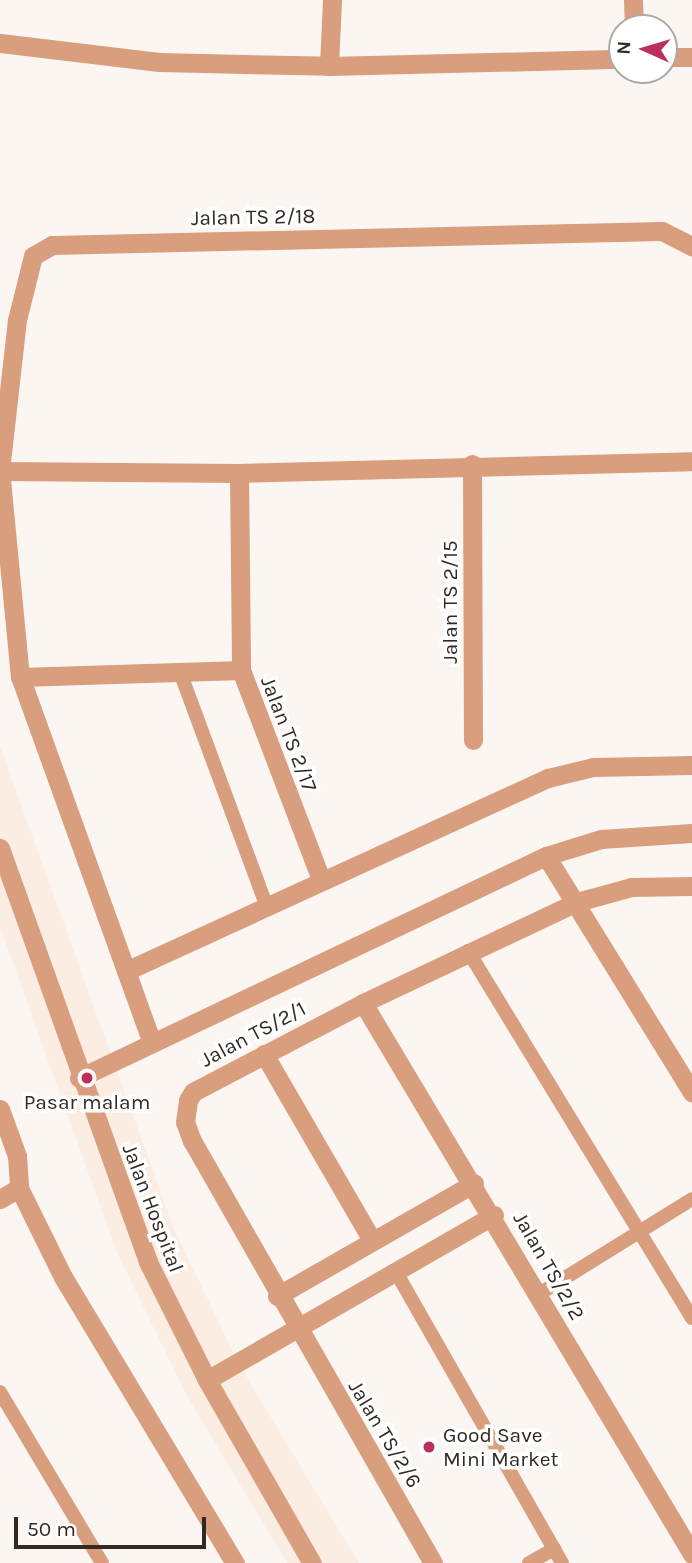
<!DOCTYPE html>
<html>
<head>
<meta charset="utf-8">
<style>
	body { margin:0 }
	#map { position:relative; width:692px; height:1563px; overflow:hidden; background:#fcf6f2; font-family:Karla,sans-serif }
	div>[style] { position:absolute }
	[style*='--x'] { left:calc(var(--x)*1px); top:calc(var(--y)*1px); width:calc(var(--w)*1px); rotate:calc(var(--a)*1deg) }
	.built>* { inset:0; background:#fcede3 }
	.service>* { height:14px; margin:-7px; padding:0 7px; transform-origin:7px; border-radius:7px; background:#d89e7e }
	.minor>* { height:19px; margin:-9.5px; padding:0 9.5px; transform-origin:9.5px; border-radius:9.5px; background:#d89e7e }
	.tertiary>* { height:19px; margin:-9.5px; padding:0 9.5px; transform-origin:9.5px; border-radius:9.5px; background:#d89e7e }
	.dots>* { width:19px; height:19px; translate:-50% -50%; box-sizing:border-box; border:4px solid #fff; border-radius:50% }
	span { translate:-50% -50%; white-space:nowrap; text-align:center; line-height:1.15; -webkit-text-stroke:7px #fff; paint-order:stroke }
	.street-label { font-size:21px; color:#342921 }
	.poi-label { font-size:21px; color:#342921 }
	.left { translate:0 -50%; text-align:left }
	.north { position:absolute; left:608px; top:14px; width:70px; height:70px; box-sizing:border-box; background:#fff; border:2px solid #aea9a6; border-radius:50%; rotate:274deg; font-size:19px; font-weight:700; line-height:28px; text-align:center; color:#342921 }
	.north::after { content:''; display:block; margin:auto; width:24px; height:32px; background:#bc2e5c; clip-path:polygon(50% 0,100% 100%,50% 72%,0 100%) }
	.scale { position:absolute; left:14px; top:1517px; width:192px; height:32px; box-sizing:border-box; border:4px solid #342921; border-top:0; padding-left:9px; font-size:21px; line-height:24px; white-space:nowrap; color:#342921; -webkit-text-stroke:5px #fff; paint-order:stroke }
</style>
</head>
<body>
<div id="map">
	<div class="built">
		<i style="clip-path:polygon(0 746px,174px 1229px,240px 1366px,359px 1563px,287px 1563px,187px 1396px,117px 1253px,0 927px)"></i>
	</div>
	<div class="service">
		<i style="--x:180;--y:672;--w:248;--a:69.7"></i>
		<i style="--x:468;--y:951;--w:430;--a:58.6"></i>
		<i style="--x:396;--y:1272;--w:335;--a:60.3"></i>
		<i style="--x:539;--y:1294;--w:180;--a:-31.8"></i>
		<i style="--x:0;--y:1392;--w:199;--a:59.2"></i>
		<i style="--x:529;--y:1563;--w:29;--a:-29"></i>
	</div>
	<div class="minor">
		<i style="--x:633;--y:0;--w:28;--a:88"></i>
		<i style="--x:0;--y:43;--w:160;--a:6.8"></i>
		<i style="--x:159;--y:62;--w:170;--a:1.3"></i>
		<i style="--x:329;--y:66;--w:293;--a:-1.4"></i>
		<i style="--x:664;--y:57;--w:28;--a:0"></i>
		<i style="--x:329;--y:66;--w:66;--a:-87.4"></i>
		<i style="--x:472;--y:464;--w:276;--a:89.8"></i>
		<i style="--x:0;--y:471;--w:239;--a:0.5"></i>
		<i style="--x:239;--y:473;--w:453;--a:-1.5"></i>
		<i style="--x:239;--y:473;--w:197;--a:89.4"></i>
		<i style="--x:241;--y:670;--w:224;--a:69.1"></i>
		<i style="--x:20;--y:677;--w:221;--a:-1.8"></i>
		<i style="--x:546;--y:856;--w:278;--a:58.3"></i>
		<i style="--x:126;--y:971;--w:464;--a:-24.6"></i>
		<i style="--x:548;--y:778;--w:46;--a:-13.7"></i>
		<i style="--x:593;--y:767;--w:99;--a:-1.2"></i>
		<i style="--x:363;--y:1003;--w:642;--a:59.16"></i>
		<i style="--x:152;--y:1043;--w:389;--a:-109.8"></i>
		<i style="--x:20;--y:677;--w:207;--a:-95.5"></i>
		<i style="--x:0;--y:471;--w:152;--a:-83.6"></i>
		<i style="--x:17;--y:320;--w:66;--a:-76"></i>
		<i style="--x:33;--y:256;--w:22;--a:-30"></i>
		<i style="--x:52;--y:245;--w:610;--a:-1.31"></i>
		<i style="--x:662;--y:231;--w:34;--a:27"></i>
		<i style="--x:264;--y:1054;--w:215;--a:59.9"></i>
		<i style="--x:79;--y:1078;--w:517;--a:-25.43"></i>
		<i style="--x:546;--y:856;--w:58;--a:-17.2"></i>
		<i style="--x:601;--y:839;--w:91;--a:-3.8"></i>
		<i style="--x:0;--y:1109;--w:50;--a:70.1"></i>
		<i style="--x:17;--y:1156;--w:32;--a:86"></i>
		<i style="--x:19;--y:1188;--w:99;--a:63.7"></i>
		<i style="--x:63;--y:1277;--w:334;--a:59"></i>
		<i style="--x:0;--y:1199;--w:22;--a:-30"></i>
		<i style="--x:277;--y:1296;--w:227;--a:-29.8"></i>
		<i style="--x:207;--y:1380;--w:331;--a:-29.9"></i>
		<i style="--x:433;--y:1563;--w:486;--a:-119.7"></i>
		<i style="--x:192;--y:1141;--w:20;--a:-110"></i>
		<i style="--x:185;--y:1122;--w:22;--a:-82"></i>
		<i style="--x:188;--y:1100;--w:9;--a:-58"></i>
		<i style="--x:193;--y:1092;--w:192;--a:-27.6"></i>
		<i style="--x:363;--y:1003;--w:237;--a:-25.3"></i>
		<i style="--x:577;--y:902;--w:56;--a:-15.5"></i>
		<i style="--x:631;--y:887;--w:61;--a:-0.9"></i>
	</div>
	<div class="tertiary">
		<i style="--x:0;--y:848;--w:440;--a:70.3"></i>
		<i style="--x:148;--y:1262;--w:132;--a:63.4"></i>
		<i style="--x:207;--y:1380;--w:211;--a:60.2"></i>
	</div>
	<div class="dots">
		<i style="left:87px;top:1078px;background:#bc2e5c"></i>
		<i style="left:429px;top:1447px;background:#bc2e5c"></i>
	</div>
	<div class="street-label">
		<span style="left:253px;top:217px;rotate:-1deg">Jalan TS 2/18</span>
		<span style="left:450px;top:602px;rotate:-90deg">Jalan TS 2/15</span>
		<span style="left:289px;top:734px;rotate:69deg">Jalan TS 2/17</span>
		<span style="left:253px;top:1034px;rotate:-28deg">Jalan TS/2/1</span>
		<span style="left:153px;top:1208px;rotate:69deg">Jalan Hospital</span>
		<span style="left:549px;top:1266px;rotate:60deg">Jalan TS/2/2</span>
		<span style="left:385px;top:1434px;rotate:59deg">Jalan TS/2/6</span>
	</div>
	<div class="poi-label">
		<span style="left:87px;top:1102px">Pasar malam</span>
		<span class="left" style="left:443px;top:1447px">Good Save<br>Mini Market</span>
	</div>
	<div class="north">N</div>
	<div class="scale">50 m</div>
</div>
</body>
</html>
